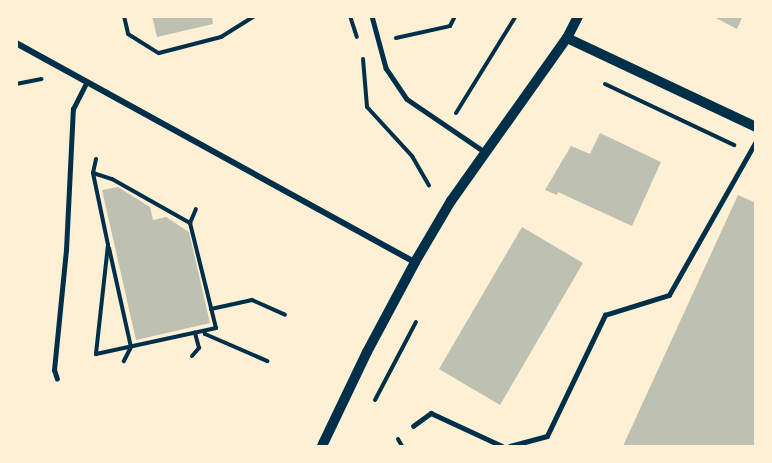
<!DOCTYPE html>
<html>
<head>
<meta charset="utf-8">
<style>
	body { margin:0 }
	#map { position:relative; width:772px; height:463px; overflow:hidden; background:#fdf0d5; font-family:Rubik,sans-serif }
	div>[style] { position:absolute }
	[style*='--x'] { left:calc(var(--x)*1px); top:calc(var(--y)*1px); width:calc(var(--w)*1px); rotate:calc(var(--a)*1deg) }
	.building>* { inset:0; background:#bec0b2 }
	.path>* { height:4px; margin:-2px; padding:0 2px; transform-origin:2px; border-radius:2px; background:#003049 }
	.service>* { height:4.5px; margin:-2.25px; padding:0 2.25px; transform-origin:2.25px; border-radius:2.25px; background:#003049 }
	.minor>* { height:6px; margin:-3px; padding:0 3px; transform-origin:3px; border-radius:3px; background:#003049 }
	.tertiary>* { height:10px; margin:-5px; padding:0 5px; transform-origin:5px; border-radius:5px; background:#003049 }
	span { translate:-50% -50%; white-space:nowrap; text-align:center; line-height:1.15; -webkit-text-stroke:5px #fdf0d5; paint-order:stroke }
	.frame { position:absolute; inset:0; border:18px solid #fdf0d5; pointer-events:none }
</style>
</head>
<body>
<div id="map">
	<div class="building">
		<i style="clip-path:polygon(152px 16px,212px 16px,213px 24px,157px 37px)"></i>
		<i style="clip-path:polygon(712px 16px,743px 16px,737px 29px)"></i>
		<i style="clip-path:polygon(600px 133px,661px 162px,632px 226px,558px 192px,557px 195px,545px 190px,571px 146px,590px 154px)"></i>
		<i style="clip-path:polygon(118px 187px,150px 207px,153px 220px,166px 217px,189px 232px,210px 323px,136px 340px,102px 190px)"></i>
		<i style="clip-path:polygon(738px 195px,756px 203px,756px 446px,623px 446px)"></i>
		<i style="clip-path:polygon(522px 227px,583px 263px,500px 405px,439px 369px)"></i>
	</div>
	<div class="path">
		<i style="--x:124;--y:16;--w:18;--a:77"></i>
		<i style="--x:128;--y:34;--w:36;--a:32"></i>
		<i style="--x:159;--y:53;--w:64;--a:-14.5"></i>
		<i style="--x:221;--y:37;--w:40;--a:-32"></i>
		<i style="--x:350;--y:16;--w:22;--a:72"></i>
		<i style="--x:396;--y:38;--w:55;--a:-12.5"></i>
		<i style="--x:450;--y:26;--w:11;--a:-63"></i>
		<i style="--x:363;--y:59;--w:48;--a:85.2"></i>
		<i style="--x:367;--y:107;--w:67;--a:47.4"></i>
		<i style="--x:412;--y:156;--w:34;--a:60"></i>
		<i style="--x:16;--y:84;--w:26;--a:-11"></i>
		<i style="--x:605;--y:84;--w:143;--a:25.3"></i>
		<i style="--x:456;--y:113;--w:114;--a:-58.3"></i>
		<i style="--x:96;--y:159;--w:14;--a:102"></i>
		<i style="--x:93;--y:173;--w:74;--a:78.2"></i>
		<i style="--x:108;--y:245;--w:110;--a:96.3"></i>
		<i style="--x:96;--y:354;--w:123;--a:-12.2"></i>
		<i style="--x:216;--y:328;--w:108;--a:-103.9"></i>
		<i style="--x:190;--y:223;--w:15;--a:-67"></i>
		<i style="--x:93;--y:173;--w:20;--a:18"></i>
		<i style="--x:112;--y:179;--w:90;--a:29.4"></i>
		<i style="--x:109;--y:248;--w:101;--a:77.5"></i>
		<i style="--x:131;--y:347;--w:16;--a:117"></i>
		<i style="--x:211;--y:309;--w:42;--a:-12.4"></i>
		<i style="--x:252;--y:300;--w:36;--a:24"></i>
		<i style="--x:204;--y:331;--w:3;--a:72"></i>
		<i style="--x:205;--y:334;--w:68;--a:23.5"></i>
		<i style="--x:192;--y:356;--w:11;--a:-49"></i>
		<i style="--x:199;--y:348;--w:16;--a:-105"></i>
		<i style="--x:375;--y:400;--w:88;--a:-62.3"></i>
		<i style="--x:398;--y:439;--w:8;--a:60"></i>
	</div>
	<div class="service">
		<i style="--x:372;--y:16;--w:54;--a:74.9"></i>
		<i style="--x:386;--y:68;--w:37;--a:56"></i>
		<i style="--x:407;--y:99;--w:94;--a:34.2"></i>
		<i style="--x:57;--y:379;--w:9;--a:-108"></i>
		<i style="--x:54;--y:370;--w:121;--a:-84.3"></i>
		<i style="--x:66;--y:250;--w:141;--a:-87.2"></i>
		<i style="--x:73;--y:109;--w:30;--a:-63"></i>
		<i style="--x:413;--y:426;--w:22;--a:-36"></i>
		<i style="--x:431;--y:413;--w:78;--a:24.9"></i>
		<i style="--x:510;--y:446;--w:38;--a:-15"></i>
		<i style="--x:547;--y:436;--w:134;--a:-64.4"></i>
		<i style="--x:605;--y:315;--w:67;--a:-17.4"></i>
		<i style="--x:669;--y:295;--w:177;--a:-60.5"></i>
	</div>
	<div class="minor">
		<i style="--x:16;--y:43;--w:455;--a:28.8"></i>
	</div>
	<div class="tertiary">
		<i style="--x:567;--y:38;--w:209;--a:25.2"></i>
		<i style="--x:322;--y:446;--w:104;--a:-64.4"></i>
		<i style="--x:367;--y:352;--w:102;--a:-61.9"></i>
		<i style="--x:415;--y:262;--w:71;--a:-59.5"></i>
		<i style="--x:451;--y:201;--w:200;--a:-54.6"></i>
		<i style="--x:567;--y:38;--w:25;--a:-63"></i>
	</div>
	<div class="frame"></div>
</div>
</body>
</html>
